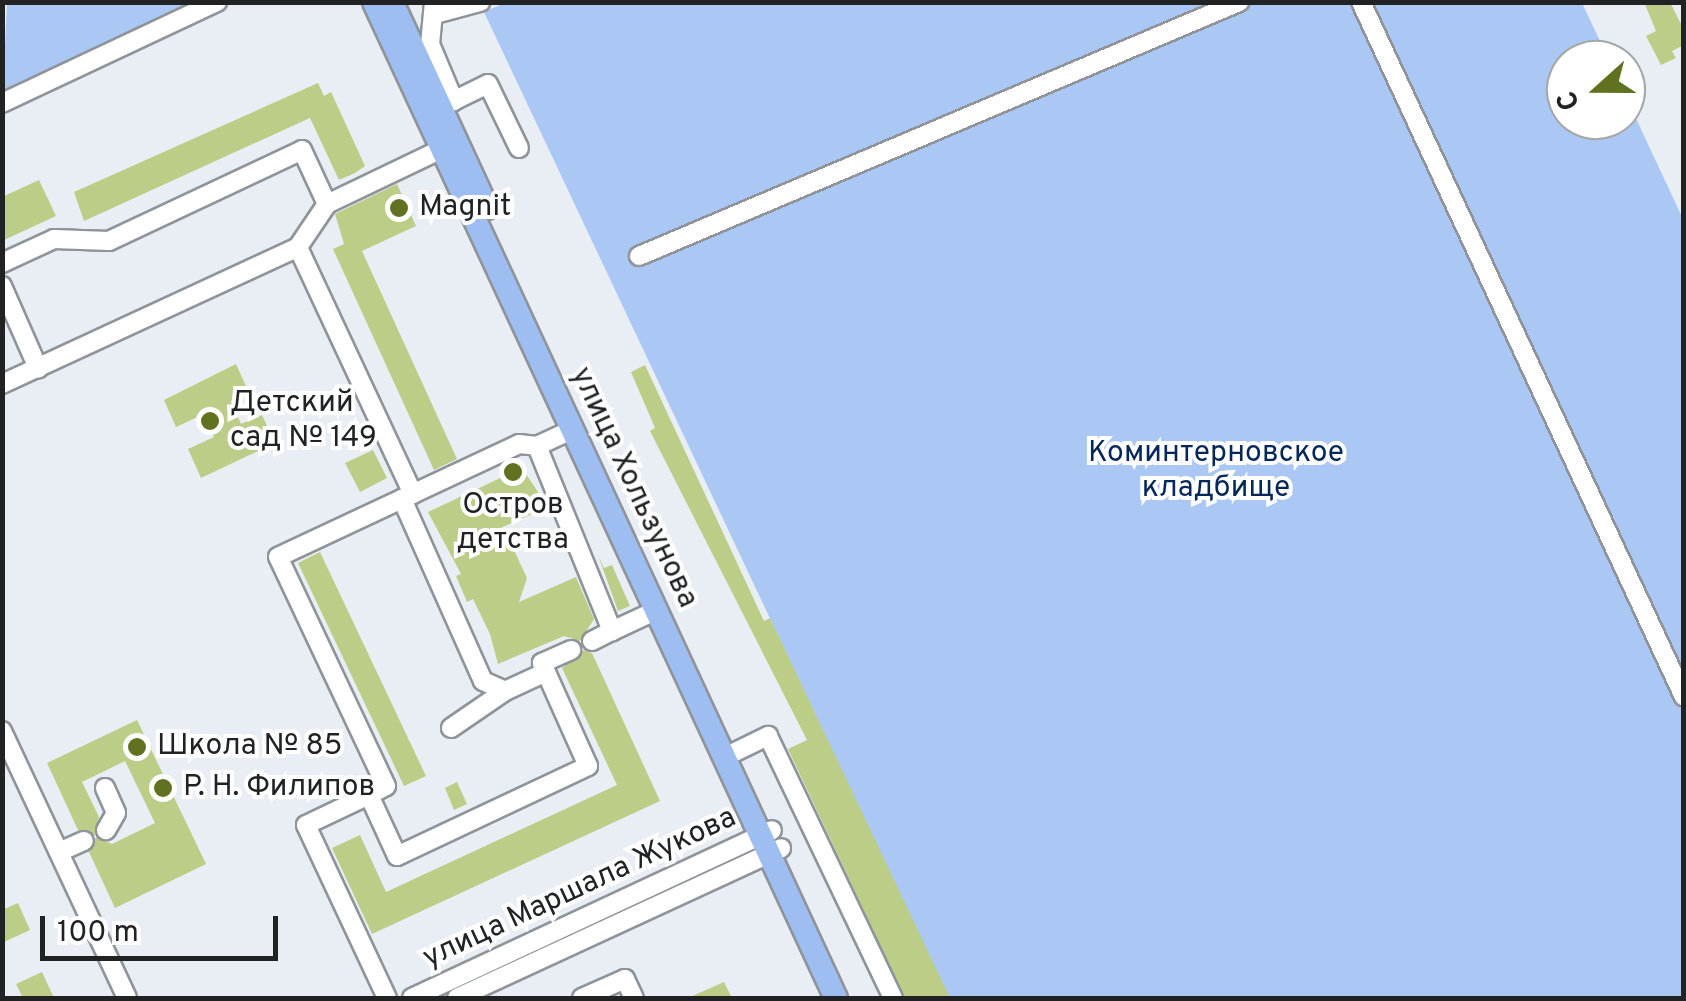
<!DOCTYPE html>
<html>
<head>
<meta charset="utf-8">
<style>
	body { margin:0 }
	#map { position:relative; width:1686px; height:1001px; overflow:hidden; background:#e9eef5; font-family:Overpass,sans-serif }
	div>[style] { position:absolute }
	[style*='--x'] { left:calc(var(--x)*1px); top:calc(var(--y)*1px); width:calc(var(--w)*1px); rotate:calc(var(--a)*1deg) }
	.green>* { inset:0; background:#abc7f3 }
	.building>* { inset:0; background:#bbcd87 }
	.roads { filter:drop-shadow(2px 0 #8f949a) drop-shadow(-2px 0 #8f949a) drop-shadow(0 2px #8f949a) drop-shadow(0 -2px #8f949a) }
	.minor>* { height:18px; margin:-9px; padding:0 9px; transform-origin:9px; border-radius:9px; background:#fff }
	.major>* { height:22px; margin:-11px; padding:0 11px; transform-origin:11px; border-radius:11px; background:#9ebef1 }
	.dots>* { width:28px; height:28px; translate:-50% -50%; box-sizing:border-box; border:5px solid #fff; border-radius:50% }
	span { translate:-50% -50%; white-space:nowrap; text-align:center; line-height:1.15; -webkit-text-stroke:8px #fff; paint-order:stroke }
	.poi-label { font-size:30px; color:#202224 }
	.left { translate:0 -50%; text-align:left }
	.park-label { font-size:30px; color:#06275a }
	.street-label { font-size:30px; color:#202224 }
	.frame { position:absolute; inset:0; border:5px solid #202224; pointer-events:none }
	.north { position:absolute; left:1546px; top:40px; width:100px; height:100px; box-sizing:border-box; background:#fff; border:2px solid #a6a7a7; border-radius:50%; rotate:249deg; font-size:28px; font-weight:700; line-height:40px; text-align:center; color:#202224 }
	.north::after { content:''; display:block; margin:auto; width:35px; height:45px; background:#60711f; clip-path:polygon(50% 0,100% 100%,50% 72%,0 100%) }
	.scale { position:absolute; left:40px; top:916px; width:238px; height:45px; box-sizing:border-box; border:5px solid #202224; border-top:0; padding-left:12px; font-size:30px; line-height:35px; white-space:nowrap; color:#202224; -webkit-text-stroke:8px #fff; paint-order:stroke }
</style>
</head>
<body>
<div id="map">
	<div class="green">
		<i style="clip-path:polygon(7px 2px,192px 3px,3px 93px)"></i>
		<i style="clip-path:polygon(507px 2px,1582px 3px,1609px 60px,1566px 60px,1566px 120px,1626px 120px,1626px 97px,1683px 219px,1683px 998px,949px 998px,484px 12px)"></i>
	</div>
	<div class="building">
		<i style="clip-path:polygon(1644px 2px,1670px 2px,1684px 30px,1684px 45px,1672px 51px,1676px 58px,1661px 65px,1646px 36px,1656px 31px)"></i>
		<i style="clip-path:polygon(318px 83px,324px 96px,331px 92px,365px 166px,355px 173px,339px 180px,310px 118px,84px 221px,74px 192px)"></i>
		<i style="clip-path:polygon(39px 180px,56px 216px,2px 241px,2px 197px)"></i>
		<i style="clip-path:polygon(397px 184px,416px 226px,362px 251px,457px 459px,434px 470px,333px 249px,344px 244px,335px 214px)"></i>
		<i style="clip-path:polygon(236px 364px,249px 393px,231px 401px,241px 424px,262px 415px,275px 443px,201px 478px,188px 449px,214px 437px,204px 414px,176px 427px,164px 400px)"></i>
		<i style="clip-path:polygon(645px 365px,764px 621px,770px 618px,950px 998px,905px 998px,788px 749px,807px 740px,650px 431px,655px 428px,631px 372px)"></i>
		<i style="clip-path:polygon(373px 450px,387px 478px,360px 492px,345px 463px)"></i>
		<i style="clip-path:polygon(522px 468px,548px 507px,487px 534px,512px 546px,527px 578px,519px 602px,576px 577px,594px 619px,580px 641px,564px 636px,498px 664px,490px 634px,473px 599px,467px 602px,456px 576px,461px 574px,428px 512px)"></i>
		<i style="clip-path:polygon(320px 552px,426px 776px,404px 786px,298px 563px)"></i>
		<i style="clip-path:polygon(598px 555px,604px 568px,612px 565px,630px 606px,618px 611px)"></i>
		<i style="clip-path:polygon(583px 650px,592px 653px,660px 801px,372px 934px,332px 848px,360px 835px,386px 892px,617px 785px,562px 668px)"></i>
		<i style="clip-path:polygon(137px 720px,206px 864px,115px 908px,89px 852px,96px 837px,112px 844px,155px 823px,125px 761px,82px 782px,99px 817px,95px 835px,78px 830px,47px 763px)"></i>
		<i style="clip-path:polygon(457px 782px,467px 804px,454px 810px,445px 788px)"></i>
		<i style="clip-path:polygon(18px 903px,30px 930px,2px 943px,2px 910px)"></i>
		<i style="clip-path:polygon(42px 972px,54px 998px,23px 998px,16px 984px)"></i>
		<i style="clip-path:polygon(724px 982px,732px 998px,688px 998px)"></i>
	</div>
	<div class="roads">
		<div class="minor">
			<i style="--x:434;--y:2;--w:42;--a:95.4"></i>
			<i style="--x:430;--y:44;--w:62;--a:67.2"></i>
			<i style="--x:1361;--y:2;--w:766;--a:65.07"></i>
			<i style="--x:435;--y:14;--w:47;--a:-14.9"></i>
			<i style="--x:2;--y:103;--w:238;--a:-25.2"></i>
			<i style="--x:441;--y:107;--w:52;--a:-26.1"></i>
			<i style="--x:488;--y:84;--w:71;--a:64.2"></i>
			<i style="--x:639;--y:256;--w:652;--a:-22.94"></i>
			<i style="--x:2;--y:263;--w:57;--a:-24.8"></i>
			<i style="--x:54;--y:239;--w:55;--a:2.1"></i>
			<i style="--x:109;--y:241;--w:213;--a:-25.2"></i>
			<i style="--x:302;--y:150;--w:60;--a:65.2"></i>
			<i style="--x:2;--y:286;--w:90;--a:66.3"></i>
			<i style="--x:2;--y:384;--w:326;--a:-24.8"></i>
			<i style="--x:537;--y:446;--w:200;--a:67.9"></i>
			<i style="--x:612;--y:631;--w:50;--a:-25"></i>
			<i style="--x:413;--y:494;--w:272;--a:-115"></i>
			<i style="--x:298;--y:247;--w:52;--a:-56"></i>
			<i style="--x:327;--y:204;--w:127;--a:-25.6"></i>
			<i style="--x:402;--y:499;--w:199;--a:66"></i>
			<i style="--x:483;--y:681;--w:24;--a:24"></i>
			<i style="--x:505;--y:691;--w:45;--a:-24.9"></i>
			<i style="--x:592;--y:641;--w:22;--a:-27"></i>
			<i style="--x:451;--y:728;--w:65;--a:-34.4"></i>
			<i style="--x:2;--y:731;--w:295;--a:64.9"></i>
			<i style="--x:735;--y:752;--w:37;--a:-26"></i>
			<i style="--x:768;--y:736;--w:290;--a:64.5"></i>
			<i style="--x:105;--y:788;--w:27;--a:66"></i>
			<i style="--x:116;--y:813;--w:20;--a:120"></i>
			<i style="--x:369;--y:795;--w:19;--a:-28"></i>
			<i style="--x:386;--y:786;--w:253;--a:-115.2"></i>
			<i style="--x:278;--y:557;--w:266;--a:-25.1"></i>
			<i style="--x:519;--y:444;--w:18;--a:6"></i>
			<i style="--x:537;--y:446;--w:40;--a:-25"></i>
			<i style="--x:59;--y:852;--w:27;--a:-24"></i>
			<i style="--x:387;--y:998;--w:191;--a:-115.1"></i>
			<i style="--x:306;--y:825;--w:70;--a:-25.5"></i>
			<i style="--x:369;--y:795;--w:67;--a:65.3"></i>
			<i style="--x:397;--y:856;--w:211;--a:-25.2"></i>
			<i style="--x:588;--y:766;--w:113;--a:-114.1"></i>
			<i style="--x:542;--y:663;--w:32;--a:-24"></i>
			<i style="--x:412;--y:998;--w:397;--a:-25"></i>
			<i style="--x:457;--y:998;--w:357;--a:-24.8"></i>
			<i style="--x:582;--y:998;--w:47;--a:-23.8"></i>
			<i style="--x:625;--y:979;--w:21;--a:65"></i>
		</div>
		<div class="major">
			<i style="--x:374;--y:2;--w:1098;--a:65.12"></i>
			<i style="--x:392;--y:2;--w:227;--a:65.2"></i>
		</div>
	</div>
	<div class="dots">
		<i style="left:399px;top:208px;background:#60711f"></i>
		<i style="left:210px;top:421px;background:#60711f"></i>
		<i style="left:513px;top:472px;background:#60711f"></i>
		<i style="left:137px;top:747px;background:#60711f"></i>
		<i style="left:163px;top:788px;background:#60711f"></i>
	</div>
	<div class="poi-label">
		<span class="left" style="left:419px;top:208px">Magnit</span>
		<span class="left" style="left:230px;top:421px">Детский<br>сад № 149</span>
		<span style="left:513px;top:523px">Остров<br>детства</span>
		<span class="left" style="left:157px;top:747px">Школа № 85</span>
		<span class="left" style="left:183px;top:788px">Р. Н. Филипов</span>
	</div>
	<div class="park-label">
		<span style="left:1216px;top:471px">Коминтерновское<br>кладбище</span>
	</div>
	<div class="street-label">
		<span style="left:633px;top:488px;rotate:65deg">улица Хользунова</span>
		<span style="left:580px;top:889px;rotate:-25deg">улица Маршала Жукова</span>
	</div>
	<div class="frame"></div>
	<div class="north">С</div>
	<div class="scale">100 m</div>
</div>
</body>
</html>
